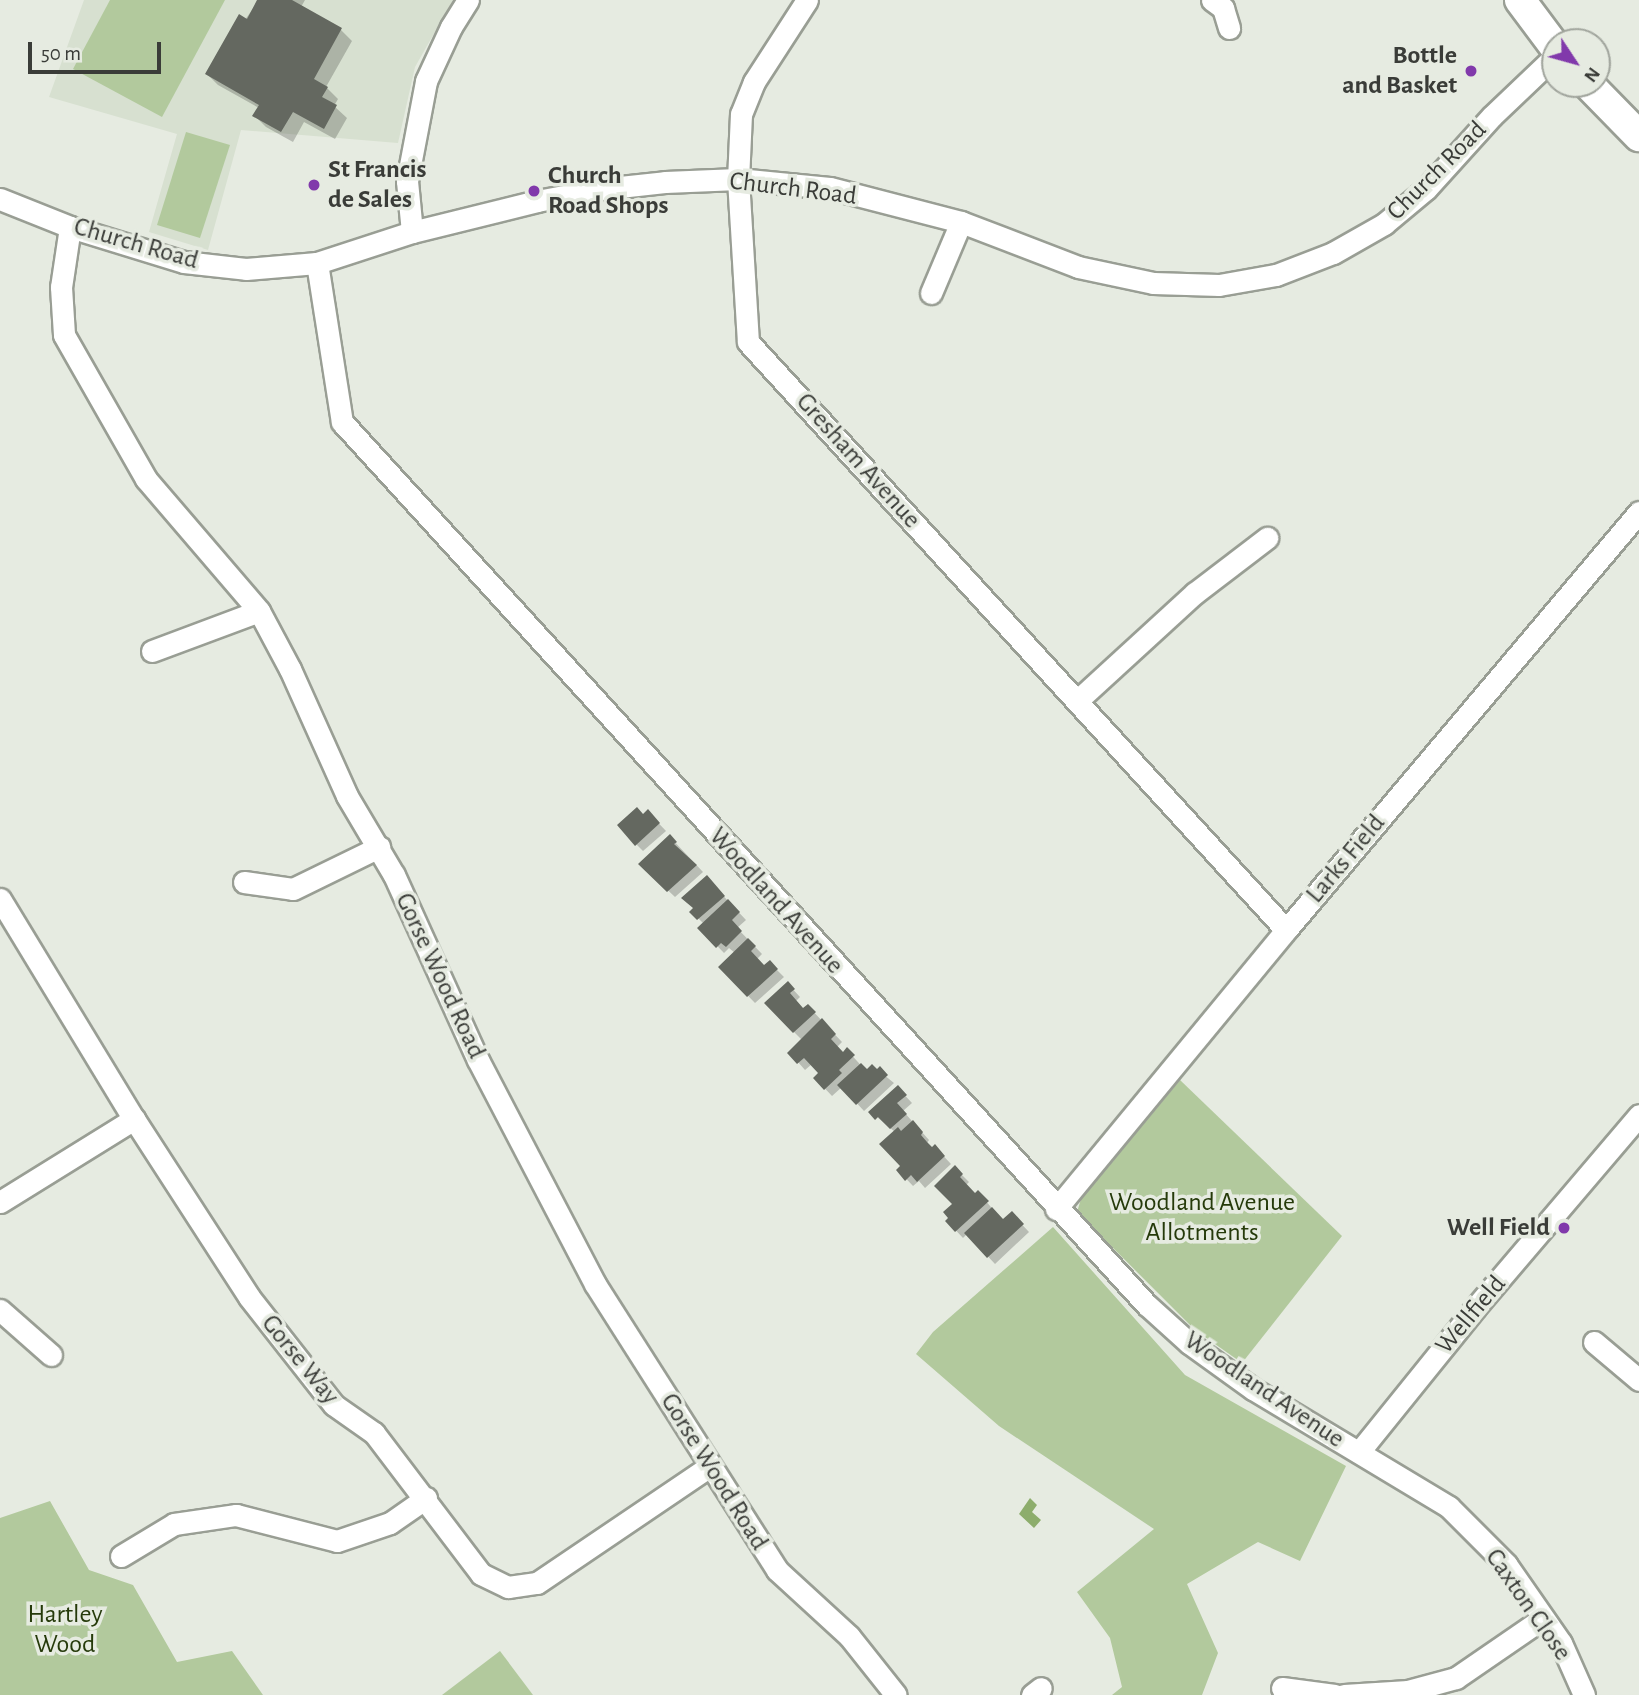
<!DOCTYPE html>
<html>
<head>
<meta charset="utf-8">
<style>
	body { margin:0 }
	#map { position:relative; width:1639px; height:1695px; overflow:hidden; background:#e6ebe1; font-family:"Alegreya Sans",sans-serif }
	div>[style] { position:absolute }
	[style*='--x'] { left:calc(var(--x)*1px); top:calc(var(--y)*1px); width:calc(var(--w)*1px); rotate:calc(var(--a)*1deg) }
	.built>* { inset:0; background:#d7e0d0 }
	.green>* { inset:0; background:#b2c99d }
	.water>* { inset:0; background:#8dad6c }
	.shadow>* { inset:0; background:#0003 }
	.building>* { inset:0; background:#646860 }
	.roads { filter:drop-shadow(2px 0 #999e94) drop-shadow(-2px 0 #999e94) drop-shadow(0 2px #999e94) drop-shadow(0 -2px #999e94) }
	.street>* { height:21px; margin:-10.5px; padding:0 10.5px; transform-origin:10.5px; border-radius:10.5px; background:#fff }
	.secondary>* { height:30px; margin:-15px; padding:0 15px; transform-origin:15px; border-radius:15px; background:#fff }
	.dots>* { width:19px; height:19px; translate:-50% -50%; box-sizing:border-box; border:4px solid #e6ebe1; border-radius:50% }
	span { translate:-50% -50%; white-space:nowrap; text-align:center; line-height:1.15; -webkit-text-stroke:7px #e6ebe1; paint-order:stroke }
	.poi-label { font-size:26px; color:#3a3c38; font-weight:700 }
	.right { translate:-100% -50%; text-align:right }
	.left { translate:0 -50%; text-align:left }
	.street-label { font-size:26px; color:#3a3c38 }
	.park-label { font-size:26px; color:#253a0a }
	.north { position:absolute; left:1541px; top:28px; width:70px; height:70px; box-sizing:border-box; background:#e6ebe1; border:2px solid #a1a59d; border-radius:50%; rotate:126deg; font-size:19px; font-weight:700; line-height:28px; text-align:center; color:#3a3c38 }
	.north::after { content:''; display:block; margin:auto; width:24px; height:32px; background:#8139ab; clip-path:polygon(50% 0,100% 100%,50% 72%,0 100%) }
	.scale { position:absolute; left:28px; top:42px; width:133px; height:32px; box-sizing:border-box; border:4px solid #3a3c38; border-top:0; padding-left:9px; font-size:21px; line-height:24px; white-space:nowrap; color:#3a3c38; -webkit-text-stroke:5px #e6ebe1; paint-order:stroke }
</style>
</head>
<body>
<div id="map">
	<div class="built">
		<i style="clip-path:polygon(84px 0,453px 0,415px 67px,398px 143px,241px 130px,208px 250px,149px 232px,177px 134px,49px 97px)"></i>
	</div>
	<div class="green">
		<i style="clip-path:polygon(110px 0,225px 0,162px 117px,73px 69px)"></i>
		<i style="clip-path:polygon(186px 132px,230px 145px,200px 238px,157px 225px)"></i>
		<i style="clip-path:polygon(1180px 1080px,1342px 1236px,1242px 1363px,1195px 1330px,1077px 1212px,1081px 1199px)"></i>
		<i style="clip-path:polygon(1053px 1227px,1185px 1375px,1346px 1466px,1300px 1561px,1258px 1542px,1187px 1584px,1218px 1653px,1202px 1695px,1112px 1695px,1122px 1687px,1110px 1638px,1077px 1592px,1154px 1529px,999px 1426px,916px 1354px,933px 1332px)"></i>
		<i style="clip-path:polygon(50px 1501px,89px 1570px,133px 1585px,177px 1662px,232px 1651px,263px 1695px,0 1695px,0 1518px)"></i>
		<i style="clip-path:polygon(500px 1651px,533px 1695px,442px 1695px)"></i>
	</div>
	<div class="water">
		<i style="clip-path:polygon(1030px 1498px,1037px 1505px,1032px 1512px,1041px 1520px,1034px 1528px,1019px 1514px)"></i>
	</div>
	<div class="shadow">
		<i style="clip-path:polygon(259px 0,305px 0,301px 7px,341px 30px,352px 41px,326px 87px,338px 99px,334px 106px,347px 118px,335px 139px,304px 122px,293px 142px,266px 127px,255px 116px,259px 108px,218px 85px,207px 74px)"></i>
		<i style="clip-path:polygon(648px 812px,666px 831px,643px 851px,636px 844px,644px 816px)"></i>
		<i style="clip-path:polygon(670px 837px,703px 872px,675px 897px,640px 864px)"></i>
		<i style="clip-path:polygon(713px 885px,746px 920px,737px 928px,762px 954px,757px 959px,765px 967px,770px 963px,784px 977px,755px 1003px,720px 967px,735px 953px,729px 948px,724px 953px,700px 928px,704px 924px,692px 912px)"></i>
		<i style="clip-path:polygon(788px 984px,800px 997px,796px 1001px,804px 1010px,808px 1006px,842px 1042px,837px 1047px,843px 1054px,847px 1050px,867px 1072px,873px 1066px,894px 1083px,864px 1111px,842px 1087px,832px 1096px,815px 1078px,821px 1073px,812px 1064px,805px 1070px,790px 1053px,802px 1040px,794px 1032px)"></i>
		<i style="clip-path:polygon(898px 1088px,912px 1103px,903px 1111px,929px 1140px,927px 1143px,932px 1149px,935px 1147px,951px 1164px,925px 1188px,919px 1181px,913px 1186px,898px 1170px,902px 1166px,895px 1132px,871px 1112px)"></i>
		<i style="clip-path:polygon(955px 1168px,969px 1182px,966px 1185px,975px 1195px,978px 1192px,1003px 1221px,1011px 1213px,1029px 1232px,995px 1264px,967px 1234px,963px 1238px,947px 1221px,954px 1204px)"></i>
	</div>
	<div class="building">
		<i style="clip-path:polygon(257px 0,292px 0,342px 28px,314px 79px,328px 87px,322px 97px,337px 105px,324px 129px,293px 112px,281px 132px,252px 116px,259px 105px,205px 74px,239px 14px,247px 19px)"></i>
		<i style="clip-path:polygon(637px 807px,643px 814px,648px 809px,660px 823px,635px 846px,617px 825px)"></i>
		<i style="clip-path:polygon(670px 834px,677px 842px,674px 844px,697px 865px,667px 892px,638px 864px)"></i>
		<i style="clip-path:polygon(707px 875px,725px 896px,697px 920px,689px 912px,693px 908px,681px 898px)"></i>
		<i style="clip-path:polygon(728px 899px,740px 912px,732px 920px,742px 931px,726px 947px,721px 943px,716px 948px,697px 928px)"></i>
		<i style="clip-path:polygon(748px 938px,756px 946px,751px 951px,764px 965px,770px 960px,778px 969px,747px 997px,718px 967px)"></i>
		<i style="clip-path:polygon(788px 981px,795px 989px,790px 993px,803px 1008px,808px 1004px,816px 1012px,793px 1033px,764px 1003px)"></i>
		<i style="clip-path:polygon(822px 1018px,836px 1034px,831px 1039px,843px 1052px,847px 1047px,855px 1055px,839px 1070px,842px 1073px,824px 1090px,813px 1078px,818px 1073px,804px 1058px,797px 1064px,787px 1053px)"></i>
		<i style="clip-path:polygon(861px 1063px,867px 1069px,872px 1064px,877px 1069px,880px 1066px,888px 1075px,856px 1105px,837px 1085px)"></i>
		<i style="clip-path:polygon(898px 1085px,907px 1095px,897px 1103px,907px 1114px,890px 1129px,878px 1117px,875px 1120px,868px 1112px)"></i>
		<i style="clip-path:polygon(913px 1120px,923px 1132px,921px 1135px,927px 1142px,932px 1147px,935px 1144px,945px 1156px,917px 1182px,911px 1175px,905px 1181px,896px 1170px,900px 1166px,879px 1144px,898px 1127px,901px 1131px)"></i>
		<i style="clip-path:polygon(955px 1165px,963px 1174px,960px 1177px,975px 1193px,978px 1190px,989px 1201px,955px 1232px,945px 1221px,948px 1218px,943px 1212px,952px 1204px,934px 1186px)"></i>
		<i style="clip-path:polygon(992px 1207px,1003px 1219px,1012px 1211px,1024px 1224px,987px 1258px,964px 1233px)"></i>
	</div>
	<div class="roads">
		<div class="street">
			<i style="--x:807;--y:0;--w:98;--a:122.9"></i>
			<i style="--x:754;--y:82;--w:35;--a:112"></i>
			<i style="--x:741;--y:114;--w:65;--a:92.6"></i>
			<i style="--x:738;--y:179;--w:163;--a:86.5"></i>
			<i style="--x:748;--y:342;--w:797;--a:47.54"></i>
			<i style="--x:1212;--y:0;--w:14;--a:36"></i>
			<i style="--x:1223;--y:8;--w:21;--a:73"></i>
			<i style="--x:0;--y:199;--w:75;--a:21.8"></i>
			<i style="--x:70;--y:227;--w:119;--a:17.1"></i>
			<i style="--x:184;--y:262;--w:62;--a:6.4"></i>
			<i style="--x:246;--y:269;--w:71;--a:-4.8"></i>
			<i style="--x:317;--y:263;--w:100;--a:-18.1"></i>
			<i style="--x:412;--y:232;--w:129;--a:-13.9"></i>
			<i style="--x:537;--y:201;--w:65;--a:-10.6"></i>
			<i style="--x:601;--y:189;--w:64;--a:-6.2"></i>
			<i style="--x:665;--y:182;--w:73;--a:-2.4"></i>
			<i style="--x:738;--y:179;--w:92;--a:5.6"></i>
			<i style="--x:830;--y:188;--w:135;--a:14.5"></i>
			<i style="--x:961;--y:222;--w:125;--a:21"></i>
			<i style="--x:1078;--y:267;--w:77;--a:12"></i>
			<i style="--x:1153;--y:283;--w:66;--a:1.7"></i>
			<i style="--x:1219;--y:285;--w:58;--a:-10"></i>
			<i style="--x:1276;--y:275;--w:61;--a:-21.1"></i>
			<i style="--x:1333;--y:253;--w:59;--a:-29.6"></i>
			<i style="--x:1384;--y:224;--w:55;--a:-39.8"></i>
			<i style="--x:1426;--y:189;--w:98;--a:-47.9"></i>
			<i style="--x:1492;--y:116;--w:87;--a:-43.6"></i>
			<i style="--x:70;--y:227;--w:61;--a:98.5"></i>
			<i style="--x:61;--y:287;--w:48;--a:86.4"></i>
			<i style="--x:64;--y:335;--w:166;--a:60.3"></i>
			<i style="--x:146;--y:479;--w:174;--a:49.4"></i>
			<i style="--x:259;--y:611;--w:66;--a:61.9"></i>
			<i style="--x:290;--y:669;--w:139;--a:65.8"></i>
			<i style="--x:347;--y:796;--w:92;--a:59.3"></i>
			<i style="--x:394;--y:875;--w:203;--a:65.6"></i>
			<i style="--x:478;--y:1060;--w:253;--a:62.4"></i>
			<i style="--x:595;--y:1284;--w:339;--a:57.5"></i>
			<i style="--x:777;--y:1570;--w:98;--a:42.5"></i>
			<i style="--x:849;--y:1636;--w:75;--a:51.5"></i>
			<i style="--x:412;--y:232;--w:51;--a:-95.6"></i>
			<i style="--x:407;--y:181;--w:102;--a:-79.2"></i>
			<i style="--x:426;--y:81;--w:60;--a:-65.2"></i>
			<i style="--x:451;--y:27;--w:32;--a:-58"></i>
			<i style="--x:317;--y:263;--w:161;--a:81.1"></i>
			<i style="--x:342;--y:422;--w:1195;--a:47.65"></i>
			<i style="--x:1147;--y:1305;--w:57;--a:42.1"></i>
			<i style="--x:1189;--y:1343;--w:79;--a:35.7"></i>
			<i style="--x:1253;--y:1389;--w:229;--a:31"></i>
			<i style="--x:1449;--y:1507;--w:81;--a:45"></i>
			<i style="--x:1506;--y:1564;--w:96;--a:55.2"></i>
			<i style="--x:1561;--y:1643;--w:57;--a:66.1"></i>
			<i style="--x:931;--y:293;--w:77;--a:-67.1"></i>
			<i style="--x:152;--y:651;--w:114;--a:-20.5"></i>
			<i style="--x:1077;--y:701;--w:160;--a:-42.5"></i>
			<i style="--x:1195;--y:593;--w:91;--a:-37.4"></i>
			<i style="--x:244;--y:882;--w:49;--a:8.1"></i>
			<i style="--x:293;--y:889;--w:96;--a:-26"></i>
			<i style="--x:0;--y:899;--w:258;--a:58.7"></i>
			<i style="--x:134;--y:1119;--w:212;--a:57.1"></i>
			<i style="--x:249;--y:1297;--w:137;--a:51.8"></i>
			<i style="--x:334;--y:1405;--w:49;--a:35"></i>
			<i style="--x:374;--y:1433;--w:177;--a:52.8"></i>
			<i style="--x:481;--y:1574;--w:30;--a:26"></i>
			<i style="--x:508;--y:1587;--w:29;--a:-8"></i>
			<i style="--x:537;--y:1583;--w:209;--a:-34.1"></i>
			<i style="--x:0;--y:1202;--w:158;--a:-31.8"></i>
			<i style="--x:1056;--y:1209;--w:362;--a:-50.5"></i>
			<i style="--x:1286;--y:930;--w:547;--a:-49.82"></i>
			<i style="--x:0;--y:1310;--w:68;--a:41.4"></i>
			<i style="--x:1594;--y:1342;--w:59;--a:40.2"></i>
			<i style="--x:1359;--y:1452;--w:185;--a:-51.1"></i>
			<i style="--x:1475;--y:1308;--w:253;--a:-49.6"></i>
			<i style="--x:121;--y:1556;--w:62;--a:-31.1"></i>
			<i style="--x:174;--y:1524;--w:63;--a:-8.3"></i>
			<i style="--x:236;--y:1515;--w:104;--a:14.4"></i>
			<i style="--x:337;--y:1541;--w:56;--a:-18.8"></i>
			<i style="--x:390;--y:1523;--w:44;--a:-34.8"></i>
			<i style="--x:1282;--y:1688;--w:53;--a:7.5"></i>
			<i style="--x:1032;--y:1695;--w:11;--a:-38"></i>
			<i style="--x:1344;--y:1695;--w:64;--a:-3.6"></i>
			<i style="--x:1408;--y:1691;--w:50;--a:-15.2"></i>
			<i style="--x:1456;--y:1678;--w:104;--a:-34.5"></i>
		</div>
		<div class="secondary">
			<i style="--x:1520;--y:0;--w:59;--a:53.3"></i>
			<i style="--x:1588;--y:84;--w:73;--a:45.6"></i>
		</div>
	</div>
	<div class="dots">
		<i style="left:1471px;top:71px;background:#8139ab"></i>
		<i style="left:314px;top:185px;background:#8139ab"></i>
		<i style="left:534px;top:191px;background:#8139ab"></i>
		<i style="left:1564px;top:1228px;background:#8139ab"></i>
	</div>
	<div class="poi-label">
		<span class="right" style="left:1457px;top:71px">Bottle<br>and Basket</span>
		<span class="left" style="left:328px;top:185px">St Francis<br>de Sales</span>
		<span class="left" style="left:548px;top:191px">Church<br>Road Shops</span>
		<span class="right" style="left:1550px;top:1228px">Well Field</span>
	</div>
	<div class="street-label">
		<span style="left:1437px;top:171px;rotate:-45deg">Church Road</span>
		<span style="left:793px;top:189px;rotate:7deg">Church Road</span>
		<span style="left:136px;top:244px;rotate:16deg">Church Road</span>
		<span style="left:858px;top:461px;rotate:48deg">Gresham Avenue</span>
		<span style="left:1346px;top:859px;rotate:-50deg">Larks Field</span>
		<span style="left:776px;top:901px;rotate:48deg">Woodland Avenue</span>
		<span style="left:440px;top:976px;rotate:65deg">Gorse Wood Road</span>
		<span style="left:1471px;top:1315px;rotate:-50deg">Wellfield</span>
		<span style="left:300px;top:1360px;rotate:51deg">Gorse Way</span>
		<span style="left:1264px;top:1390px;rotate:34deg">Woodland Avenue</span>
		<span style="left:714px;top:1472px;rotate:58deg">Gorse Wood Road</span>
		<span style="left:1528px;top:1605px;rotate:55deg">Caxton Close</span>
	</div>
	<div class="park-label">
		<span style="left:1202px;top:1218px">Woodland Avenue<br>Allotments</span>
		<span style="left:65px;top:1630px">Hartley<br>Wood</span>
	</div>
	<div class="north">N</div>
	<div class="scale">50 m</div>
</div>
</body>
</html>
